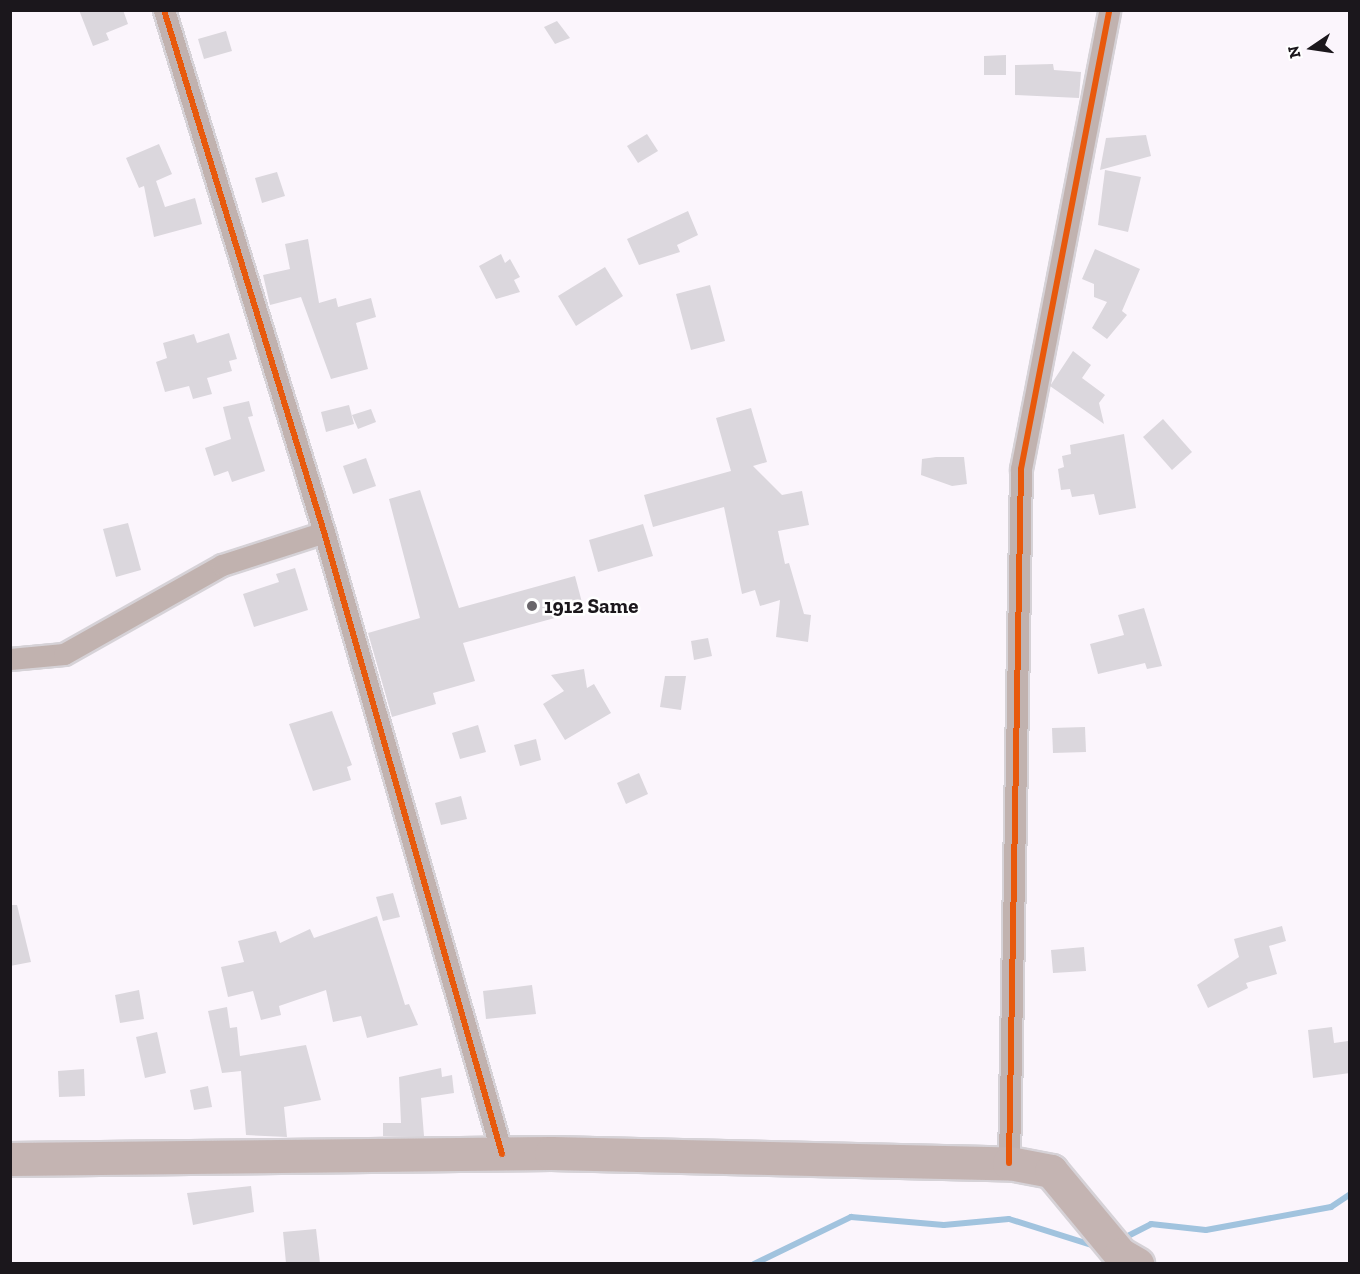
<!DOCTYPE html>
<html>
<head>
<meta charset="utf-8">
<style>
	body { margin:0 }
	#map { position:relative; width:1360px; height:1274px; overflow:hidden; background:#fbf5fc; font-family:"Zilla Slab",serif }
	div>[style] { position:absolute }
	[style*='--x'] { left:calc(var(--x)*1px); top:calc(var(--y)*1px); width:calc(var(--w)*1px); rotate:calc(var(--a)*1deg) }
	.stream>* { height:6px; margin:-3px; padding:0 3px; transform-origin:3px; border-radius:3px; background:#a1c3de }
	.building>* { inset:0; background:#dbd7dd }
	.roads { filter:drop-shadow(2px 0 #d6d2d7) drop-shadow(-2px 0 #d6d2d7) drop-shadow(0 2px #d6d2d7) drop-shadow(0 -2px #d6d2d7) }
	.minor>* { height:21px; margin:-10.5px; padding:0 10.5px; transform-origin:10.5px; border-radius:10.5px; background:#c1b2af }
	.primary>* { height:33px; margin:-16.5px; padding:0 16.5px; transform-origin:16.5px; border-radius:16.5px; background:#c4b4b2 }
	.cycleway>* { height:6px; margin:-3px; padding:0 3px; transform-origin:3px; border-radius:3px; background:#e8590c }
	.dots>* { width:16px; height:16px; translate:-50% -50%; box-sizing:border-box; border:3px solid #fff; border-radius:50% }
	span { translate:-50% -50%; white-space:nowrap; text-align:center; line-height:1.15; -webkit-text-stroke:5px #fff; paint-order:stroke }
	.poi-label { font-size:21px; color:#1b171c; font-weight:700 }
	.left { translate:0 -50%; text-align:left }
	.frame { position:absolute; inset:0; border:12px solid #1b171c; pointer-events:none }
	.north { position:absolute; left:1282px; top:18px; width:60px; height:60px; -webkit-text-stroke:4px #fff; paint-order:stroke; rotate:257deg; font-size:16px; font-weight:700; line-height:24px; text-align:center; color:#1b171c }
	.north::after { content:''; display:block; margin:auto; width:21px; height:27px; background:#1b171c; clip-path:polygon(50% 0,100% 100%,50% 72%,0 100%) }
</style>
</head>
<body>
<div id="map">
	<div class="stream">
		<i style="--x:1122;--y:1239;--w:33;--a:-27"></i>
		<i style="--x:1151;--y:1224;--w:55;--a:6.2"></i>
		<i style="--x:1206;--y:1230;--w:127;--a:-10.4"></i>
		<i style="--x:1331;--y:1207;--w:23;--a:-34"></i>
		<i style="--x:754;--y:1264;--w:108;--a:-25.9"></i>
		<i style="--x:851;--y:1217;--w:93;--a:4.9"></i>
		<i style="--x:944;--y:1225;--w:65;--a:-5.3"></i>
		<i style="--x:1009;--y:1219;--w:93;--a:17.5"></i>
	</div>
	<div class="building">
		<i style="clip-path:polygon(79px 10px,123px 10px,128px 24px,106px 33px,109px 40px,93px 46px)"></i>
		<i style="clip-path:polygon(557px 21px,570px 38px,555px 44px,544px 27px)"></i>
		<i style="clip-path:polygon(226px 31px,232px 51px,204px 59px,198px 39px)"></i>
		<i style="clip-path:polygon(1006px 55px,1006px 75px,984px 75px,984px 56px)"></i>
		<i style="clip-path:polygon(1053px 64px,1054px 70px,1081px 72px,1079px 98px,1015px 95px,1015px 65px)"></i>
		<i style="clip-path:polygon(647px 134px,658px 151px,638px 163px,627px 146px)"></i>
		<i style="clip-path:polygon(1146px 135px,1151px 156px,1100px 170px,1106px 138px)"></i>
		<i style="clip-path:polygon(159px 144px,172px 174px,156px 181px,165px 207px,195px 198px,202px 224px,154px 237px,144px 186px,139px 188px,126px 158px)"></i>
		<i style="clip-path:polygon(1105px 170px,1141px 177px,1128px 232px,1098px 225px)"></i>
		<i style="clip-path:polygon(277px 172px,285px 196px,262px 203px,255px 178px)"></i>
		<i style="clip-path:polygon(688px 211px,698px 235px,677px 245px,680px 252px,639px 265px,627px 239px)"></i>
		<i style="clip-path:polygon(308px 239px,319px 303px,336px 298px,338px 307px,371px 298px,376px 317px,356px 323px,368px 369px,331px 379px,301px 297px,270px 305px,263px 275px,290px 269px,285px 244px)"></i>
		<i style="clip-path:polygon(1095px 249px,1140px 269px,1122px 311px,1127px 315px,1107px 339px,1092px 328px,1107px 302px,1094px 297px,1094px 284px,1082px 279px)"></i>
		<i style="clip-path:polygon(501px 254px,505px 263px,510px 259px,520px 277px,514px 280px,520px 292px,496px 299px,479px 266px)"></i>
		<i style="clip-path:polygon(605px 267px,623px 296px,576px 326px,558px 296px)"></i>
		<i style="clip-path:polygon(710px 285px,725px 341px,691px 350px,676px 294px)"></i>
		<i style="clip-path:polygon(229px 333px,237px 359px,229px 361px,232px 371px,207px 378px,212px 394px,193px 399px,189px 386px,165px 392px,156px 362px,167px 358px,163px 343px,194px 334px,197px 343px)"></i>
		<i style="clip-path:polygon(1073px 351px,1091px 365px,1082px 378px,1105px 395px,1099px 403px,1104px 424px,1050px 386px)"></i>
		<i style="clip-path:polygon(249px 401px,253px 416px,248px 417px,265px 471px,232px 482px,228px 471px,214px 476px,205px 448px,231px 439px,223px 407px)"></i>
		<i style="clip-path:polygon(349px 405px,354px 424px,326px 432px,321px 412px)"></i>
		<i style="clip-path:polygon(751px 408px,767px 462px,753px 466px,782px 495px,802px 491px,809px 525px,778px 531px,785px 564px,789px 563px,804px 614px,811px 615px,808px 642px,776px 637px,780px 600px,760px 606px,755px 590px,742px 594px,724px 507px,653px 527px,644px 495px,731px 471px,716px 418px)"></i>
		<i style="clip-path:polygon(371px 409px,376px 422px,358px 429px,352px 415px)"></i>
		<i style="clip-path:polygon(1163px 419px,1192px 452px,1172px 470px,1143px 437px)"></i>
		<i style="clip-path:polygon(1124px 434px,1136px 508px,1099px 515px,1094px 494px,1072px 497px,1070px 489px,1061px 490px,1058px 469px,1064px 467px,1062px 456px,1071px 454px,1070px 445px)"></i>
		<i style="clip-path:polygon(936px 457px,964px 457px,967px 484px,952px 486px,921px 475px,922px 459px)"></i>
		<i style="clip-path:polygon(366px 458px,376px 486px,353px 494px,343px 466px)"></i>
		<i style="clip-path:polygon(420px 490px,459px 608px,575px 576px,584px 610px,463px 643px,475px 681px,433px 693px,436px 704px,392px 717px,368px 633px,420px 618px,389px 499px)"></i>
		<i style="clip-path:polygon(128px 523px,141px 570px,116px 577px,103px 529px)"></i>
		<i style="clip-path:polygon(643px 524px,653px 556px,598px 572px,589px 540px)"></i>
		<i style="clip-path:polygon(295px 568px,308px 610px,254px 627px,243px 594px,279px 582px,276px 574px)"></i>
		<i style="clip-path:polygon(1144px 608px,1162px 666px,1147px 669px,1145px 663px,1098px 674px,1090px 644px,1124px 635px,1118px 615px)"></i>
		<i style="clip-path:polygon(708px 638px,712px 656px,694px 660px,691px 641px)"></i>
		<i style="clip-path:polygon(584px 669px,587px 688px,594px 684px,611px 713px,565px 740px,543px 704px,564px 691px,551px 675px)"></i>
		<i style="clip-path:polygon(665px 676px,686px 676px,681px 710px,660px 707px)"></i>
		<i style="clip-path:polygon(332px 711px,352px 765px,347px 767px,351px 780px,313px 791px,289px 724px)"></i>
		<i style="clip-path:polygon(478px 725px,486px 752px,460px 759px,452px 733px)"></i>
		<i style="clip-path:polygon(1085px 727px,1086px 752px,1053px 753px,1052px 728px)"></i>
		<i style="clip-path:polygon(536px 739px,541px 760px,520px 766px,514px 745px)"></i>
		<i style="clip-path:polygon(639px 773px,648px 794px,626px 804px,617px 783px)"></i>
		<i style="clip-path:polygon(461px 796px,467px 819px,441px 825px,435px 803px)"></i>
		<i style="clip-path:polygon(393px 893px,400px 917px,383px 921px,376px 897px)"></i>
		<i style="clip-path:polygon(10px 905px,17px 905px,31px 962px,10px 966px)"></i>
		<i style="clip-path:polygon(377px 916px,405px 1005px,409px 1004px,418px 1025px,367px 1038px,361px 1016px,333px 1022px,326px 990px,279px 1006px,281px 1015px,261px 1020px,253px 991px,228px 997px,221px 967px,244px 962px,238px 941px,276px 931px,280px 943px,310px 929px,314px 938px)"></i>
		<i style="clip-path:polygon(1282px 926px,1286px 941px,1269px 946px,1277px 974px,1246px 983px,1248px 988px,1208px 1008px,1197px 985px,1239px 957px,1234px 939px)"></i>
		<i style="clip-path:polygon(1084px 947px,1086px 971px,1053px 973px,1051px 950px)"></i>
		<i style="clip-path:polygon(532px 985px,536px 1014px,486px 1019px,483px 991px)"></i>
		<i style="clip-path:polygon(139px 990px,144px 1019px,120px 1023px,115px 995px)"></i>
		<i style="clip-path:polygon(227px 1007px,230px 1028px,237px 1027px,240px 1056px,306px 1045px,321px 1100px,284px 1107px,287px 1137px,246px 1135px,241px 1071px,222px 1073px,208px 1011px)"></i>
		<i style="clip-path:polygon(1332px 1027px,1334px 1043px,1348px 1041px,1350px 1073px,1313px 1078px,1308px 1030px)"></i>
		<i style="clip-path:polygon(157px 1032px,166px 1073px,145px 1078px,136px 1037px)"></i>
		<i style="clip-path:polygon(441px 1068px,442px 1077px,452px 1075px,454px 1093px,421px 1098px,424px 1136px,383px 1136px,383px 1123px,401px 1123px,399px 1077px)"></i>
		<i style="clip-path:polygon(84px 1069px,85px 1096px,59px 1097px,58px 1071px)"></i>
		<i style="clip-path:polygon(208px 1086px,212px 1107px,194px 1110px,190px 1090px)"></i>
		<i style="clip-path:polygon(251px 1186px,254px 1212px,193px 1225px,187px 1193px)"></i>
		<i style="clip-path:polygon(316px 1229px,320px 1263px,286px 1263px,283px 1232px)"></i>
	</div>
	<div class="roads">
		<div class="minor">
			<i style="--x:164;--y:10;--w:546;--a:72.96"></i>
			<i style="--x:324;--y:532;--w:647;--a:74.03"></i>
			<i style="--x:10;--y:659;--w:54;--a:-5.3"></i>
			<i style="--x:64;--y:654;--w:181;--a:-29.4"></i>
			<i style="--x:222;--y:565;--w:107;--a:-17.9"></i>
			<i style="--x:1009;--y:1163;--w:694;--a:-89.01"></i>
			<i style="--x:1021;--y:469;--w:467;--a:-79.1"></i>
		</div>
		<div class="primary">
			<i style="--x:10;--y:1159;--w:541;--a:-0.64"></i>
			<i style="--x:551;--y:1153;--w:458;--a:1.3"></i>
			<i style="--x:1009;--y:1163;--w:43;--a:10.8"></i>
			<i style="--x:1051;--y:1171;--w:108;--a:50.3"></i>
			<i style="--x:1120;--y:1254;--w:20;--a:30"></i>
		</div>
	</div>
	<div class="cycleway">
		<i style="--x:164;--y:10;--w:546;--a:72.96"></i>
		<i style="--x:324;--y:532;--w:647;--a:74.03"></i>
		<i style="--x:1009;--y:1163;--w:694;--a:-89.01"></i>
		<i style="--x:1021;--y:469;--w:467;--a:-79.1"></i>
	</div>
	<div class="dots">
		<i style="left:532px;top:606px;background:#69656a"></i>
	</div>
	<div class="poi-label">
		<span class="left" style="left:544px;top:606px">1912 Same</span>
	</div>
	<div class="frame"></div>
	<div class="north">N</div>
</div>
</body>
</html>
